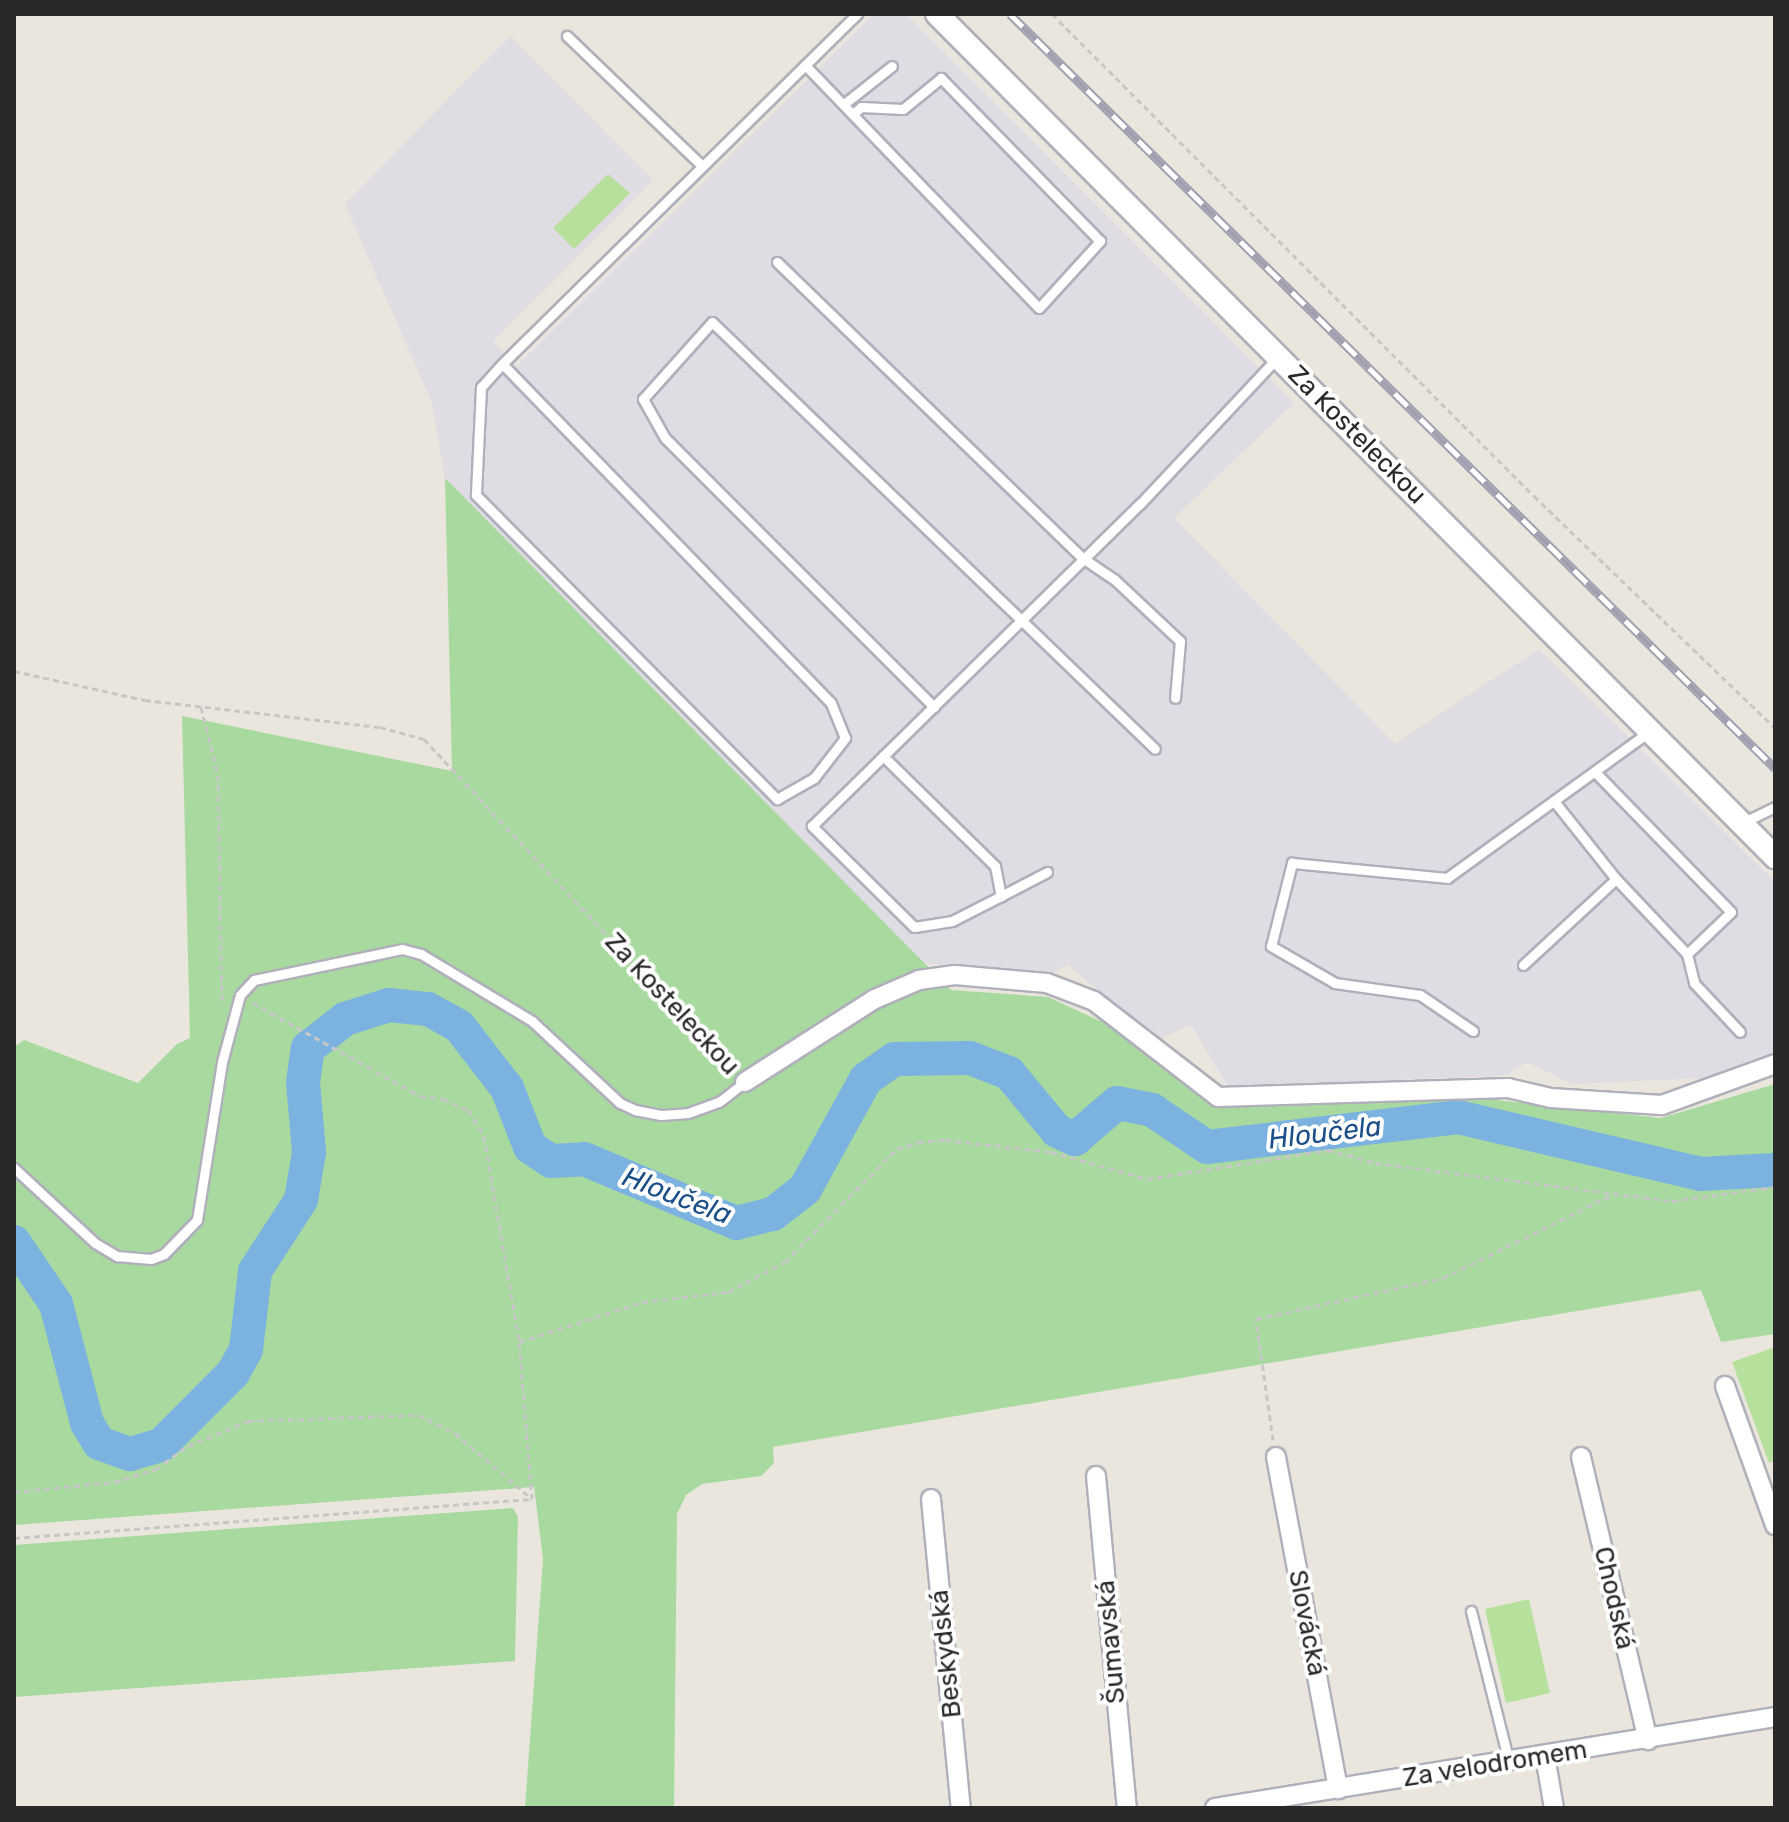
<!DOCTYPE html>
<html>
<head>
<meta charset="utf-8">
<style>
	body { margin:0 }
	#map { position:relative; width:1789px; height:1822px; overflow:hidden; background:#eae6dd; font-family:Rubik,sans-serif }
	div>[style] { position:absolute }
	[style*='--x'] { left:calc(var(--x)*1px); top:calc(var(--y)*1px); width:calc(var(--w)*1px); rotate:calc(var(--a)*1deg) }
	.industrial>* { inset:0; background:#dfdce3 }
	.green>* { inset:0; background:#a8da9f }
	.pitch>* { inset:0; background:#b6e09c }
	.river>* { height:34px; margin:-17px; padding:0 17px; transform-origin:17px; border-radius:17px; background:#7cb2e0 }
	.path>* { height:3px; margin-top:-1.5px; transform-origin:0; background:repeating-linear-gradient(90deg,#c7c7c7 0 6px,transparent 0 10px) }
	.roads { filter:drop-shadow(2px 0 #b0b0bb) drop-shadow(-2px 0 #b0b0bb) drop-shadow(0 2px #b0b0bb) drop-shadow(0 -2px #b0b0bb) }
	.service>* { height:9px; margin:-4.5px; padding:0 4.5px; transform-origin:4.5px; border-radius:4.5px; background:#fff }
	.minor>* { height:18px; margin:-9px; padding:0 9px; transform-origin:9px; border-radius:9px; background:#fff }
	.tertiary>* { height:22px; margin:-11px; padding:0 11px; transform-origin:11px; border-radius:11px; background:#fff }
	.rail>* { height:9px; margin-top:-4.5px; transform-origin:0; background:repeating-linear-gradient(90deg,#fff 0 18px,#a1a0b1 0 36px); box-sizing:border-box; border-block:2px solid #a1a0b1 }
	span { translate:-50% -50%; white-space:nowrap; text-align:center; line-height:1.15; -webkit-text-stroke:8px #fff; paint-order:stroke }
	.street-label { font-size:26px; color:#292929 }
	.water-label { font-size:28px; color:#1d5089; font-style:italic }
	.frame { position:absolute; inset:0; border:16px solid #292929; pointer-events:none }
</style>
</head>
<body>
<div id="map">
	<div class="industrial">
		<i style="clip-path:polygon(874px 14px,906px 14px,1294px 403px,1174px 518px,1395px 744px,1539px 649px,1775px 882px,1775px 1055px,1702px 1078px,1572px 1084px,1527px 1062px,1507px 1075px,1229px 1088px,1191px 1025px,1158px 1040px,1068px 965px,1047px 975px,920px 963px,445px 478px,432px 403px,345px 204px,510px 36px,653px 180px,493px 342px,517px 366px)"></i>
	</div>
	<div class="green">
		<i style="clip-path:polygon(445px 478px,951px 990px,1048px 997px,1135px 1037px,1210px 1106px,1460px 1096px,1661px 1118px,1775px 1084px,1775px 1334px,1721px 1342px,1701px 1290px,773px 1447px,774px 1463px,761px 1476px,702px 1484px,686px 1495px,677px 1514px,674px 1808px,525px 1808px,543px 1559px,534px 1487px,14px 1525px,14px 1047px,24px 1040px,138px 1083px,177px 1044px,190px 1038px,182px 716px,452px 771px)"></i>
		<i style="clip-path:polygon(513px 1508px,518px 1517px,515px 1661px,14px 1697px,14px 1545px)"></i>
	</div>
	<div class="pitch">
		<i style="clip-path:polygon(608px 174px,630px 193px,574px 249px,553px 228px)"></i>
		<i style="clip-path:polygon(1775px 1347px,1775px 1460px,1769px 1463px,1732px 1362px)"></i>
		<i style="clip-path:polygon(1529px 1599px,1550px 1693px,1506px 1703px,1485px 1609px)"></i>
	</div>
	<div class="river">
		<i style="--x:14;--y:1242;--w:75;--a:55.9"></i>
		<i style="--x:56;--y:1304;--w:123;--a:75.4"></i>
		<i style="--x:87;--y:1423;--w:23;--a:59"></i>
		<i style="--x:99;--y:1443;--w:33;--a:20"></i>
		<i style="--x:130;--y:1454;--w:32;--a:-16"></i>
		<i style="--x:161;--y:1445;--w:102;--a:-45"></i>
		<i style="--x:233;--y:1373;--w:26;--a:-61"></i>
		<i style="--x:246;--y:1350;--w:80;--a:-83.5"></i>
		<i style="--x:255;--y:1271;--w:85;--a:-57.1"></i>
		<i style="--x:301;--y:1200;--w:49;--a:-80.5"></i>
		<i style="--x:309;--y:1152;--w:70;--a:-94.9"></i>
		<i style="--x:303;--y:1082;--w:34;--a:-82"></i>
		<i style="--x:308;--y:1048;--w:47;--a:-38.1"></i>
		<i style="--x:345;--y:1019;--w:46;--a:-17.7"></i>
		<i style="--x:389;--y:1005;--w:39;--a:6"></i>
		<i style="--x:428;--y:1009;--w:35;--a:29"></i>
		<i style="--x:459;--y:1026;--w:78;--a:52.3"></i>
		<i style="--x:507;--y:1088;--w:63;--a:68.7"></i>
		<i style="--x:530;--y:1147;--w:25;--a:34"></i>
		<i style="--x:551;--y:1161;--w:33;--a:-3"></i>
		<i style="--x:584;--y:1159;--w:165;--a:22.8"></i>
		<i style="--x:736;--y:1223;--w:38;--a:-14"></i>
		<i style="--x:773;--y:1214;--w:41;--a:-38"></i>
		<i style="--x:805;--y:1189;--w:126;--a:-61"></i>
		<i style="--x:866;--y:1079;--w:35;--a:-35"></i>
		<i style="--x:895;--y:1059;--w:75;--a:-0.8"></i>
		<i style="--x:970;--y:1058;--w:42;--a:21"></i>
		<i style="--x:1009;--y:1073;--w:75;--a:50.4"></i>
		<i style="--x:1057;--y:1131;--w:20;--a:24"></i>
		<i style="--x:1075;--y:1139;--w:55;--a:-40.6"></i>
		<i style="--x:1117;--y:1103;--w:36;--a:11"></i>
		<i style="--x:1152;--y:1110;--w:66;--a:33.9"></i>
		<i style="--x:1207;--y:1147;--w:253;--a:-6.8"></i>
		<i style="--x:1458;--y:1117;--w:250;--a:13.2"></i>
		<i style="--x:1701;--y:1174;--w:74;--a:-3.1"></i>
	</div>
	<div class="path">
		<i style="--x:1052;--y:14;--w:682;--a:45"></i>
		<i style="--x:1534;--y:496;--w:335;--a:43.9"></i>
		<i style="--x:14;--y:671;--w:134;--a:12.5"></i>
		<i style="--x:145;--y:700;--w:237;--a:6.6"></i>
		<i style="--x:380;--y:727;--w:46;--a:15.3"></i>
		<i style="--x:424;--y:739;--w:451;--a:47"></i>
		<i style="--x:201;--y:707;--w:70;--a:76"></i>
		<i style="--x:218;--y:775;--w:230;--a:89"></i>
		<i style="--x:253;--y:1003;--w:191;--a:29.1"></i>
		<i style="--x:420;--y:1096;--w:23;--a:7"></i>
		<i style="--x:443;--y:1099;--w:27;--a:24"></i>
		<i style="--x:468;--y:1110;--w:31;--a:58"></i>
		<i style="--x:484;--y:1136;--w:208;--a:80.3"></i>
		<i style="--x:1273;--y:1440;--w:122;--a:-98"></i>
		<i style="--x:1256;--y:1319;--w:191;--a:-12.4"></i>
		<i style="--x:1443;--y:1278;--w:191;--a:-26.2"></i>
		<i style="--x:14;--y:1492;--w:100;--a:-5.7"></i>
		<i style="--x:114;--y:1482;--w:44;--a:-17.2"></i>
		<i style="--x:156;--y:1469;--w:39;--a:-36"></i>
		<i style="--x:188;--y:1446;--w:65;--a:-22.6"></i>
		<i style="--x:248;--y:1421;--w:170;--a:-2"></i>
		<i style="--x:418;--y:1415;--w:41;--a:25.9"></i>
		<i style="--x:455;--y:1433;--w:101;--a:40.6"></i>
		<i style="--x:532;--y:1499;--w:158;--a:-94.7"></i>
		<i style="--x:519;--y:1342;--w:129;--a:-18"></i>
		<i style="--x:642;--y:1302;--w:87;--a:-6.6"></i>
		<i style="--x:728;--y:1292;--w:64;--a:-27.8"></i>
		<i style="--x:785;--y:1262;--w:159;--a:-45.3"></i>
		<i style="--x:897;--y:1149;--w:22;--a:-18"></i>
		<i style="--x:918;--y:1142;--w:27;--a:-4"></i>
		<i style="--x:945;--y:1140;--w:107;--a:6.5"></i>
		<i style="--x:1051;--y:1152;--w:100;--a:15.7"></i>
		<i style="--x:1147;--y:1179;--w:183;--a:-9.1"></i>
		<i style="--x:1328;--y:1150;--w:49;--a:15.5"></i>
		<i style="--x:1375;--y:1163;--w:299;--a:7.3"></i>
		<i style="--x:1672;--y:1201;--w:104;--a:-7.7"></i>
		<i style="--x:14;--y:1538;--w:519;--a:-4.31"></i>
	</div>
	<div class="roads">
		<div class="service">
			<i style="--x:567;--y:36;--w:187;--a:43.9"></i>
			<i style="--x:805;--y:65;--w:337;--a:46.1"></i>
			<i style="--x:1039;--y:308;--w:91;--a:-47.7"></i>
			<i style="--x:1100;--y:241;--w:228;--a:-134.3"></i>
			<i style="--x:941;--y:78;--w:49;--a:140.8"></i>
			<i style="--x:903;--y:109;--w:42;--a:-177.3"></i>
			<i style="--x:861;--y:107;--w:11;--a:139"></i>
			<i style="--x:844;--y:104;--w:61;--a:-38.4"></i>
			<i style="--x:777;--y:262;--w:427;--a:44.1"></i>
			<i style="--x:1084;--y:559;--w:37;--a:34"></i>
			<i style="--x:1115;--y:580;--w:89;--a:43.2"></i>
			<i style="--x:1180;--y:641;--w:57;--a:95"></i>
			<i style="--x:502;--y:364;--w:31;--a:132"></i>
			<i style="--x:481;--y:387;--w:108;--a:92.7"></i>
			<i style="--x:476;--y:495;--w:428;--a:45.3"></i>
			<i style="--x:777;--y:799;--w:43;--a:-29.6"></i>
			<i style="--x:814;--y:778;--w:51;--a:-52.2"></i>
			<i style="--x:845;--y:738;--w:38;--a:-112"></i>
			<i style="--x:831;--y:703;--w:472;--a:-134.1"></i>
			<i style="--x:502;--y:364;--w:499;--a:-44.6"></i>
			<i style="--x:934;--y:707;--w:380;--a:-135"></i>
			<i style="--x:665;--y:438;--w:45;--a:-119.4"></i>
			<i style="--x:643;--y:399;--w:103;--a:-48.1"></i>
			<i style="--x:712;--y:322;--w:615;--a:43.95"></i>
			<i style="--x:883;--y:756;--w:157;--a:44.5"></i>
			<i style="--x:995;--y:866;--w:31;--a:79"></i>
			<i style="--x:1001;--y:896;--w:55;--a:153"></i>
			<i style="--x:952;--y:921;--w:38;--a:171"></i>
			<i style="--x:914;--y:927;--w:144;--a:-135.3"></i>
			<i style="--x:812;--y:826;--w:460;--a:-44.5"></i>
			<i style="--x:1140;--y:504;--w:200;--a:-46.8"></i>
			<i style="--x:1595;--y:772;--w:195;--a:45.8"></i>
			<i style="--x:1731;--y:912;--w:61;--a:136.3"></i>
			<i style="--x:1687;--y:954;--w:103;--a:-133.4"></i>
			<i style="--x:1742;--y:823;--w:37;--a:-26"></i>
			<i style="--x:1001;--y:896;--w:52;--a:-27.6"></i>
			<i style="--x:1687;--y:954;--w:30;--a:76"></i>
			<i style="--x:1694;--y:983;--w:67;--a:46.8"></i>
			<i style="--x:1523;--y:965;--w:127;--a:-42.8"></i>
			<i style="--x:1616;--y:879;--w:100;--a:-128.5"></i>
			<i style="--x:1473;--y:1031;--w:64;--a:-145.8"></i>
			<i style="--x:1420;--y:995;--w:86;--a:-172"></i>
			<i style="--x:1335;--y:983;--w:74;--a:-150"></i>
			<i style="--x:1271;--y:946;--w:86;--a:-75.8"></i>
			<i style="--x:1292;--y:863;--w:156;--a:5.5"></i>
			<i style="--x:1447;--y:878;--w:249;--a:-35.9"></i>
			<i style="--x:14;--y:1168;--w:110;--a:42.8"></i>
			<i style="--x:95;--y:1243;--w:26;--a:31"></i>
			<i style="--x:117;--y:1256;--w:34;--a:5"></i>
			<i style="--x:151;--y:1259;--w:14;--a:-21"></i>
			<i style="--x:164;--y:1254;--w:47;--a:-45.9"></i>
			<i style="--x:197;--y:1220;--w:160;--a:-81"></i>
			<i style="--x:222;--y:1062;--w:69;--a:-75"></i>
			<i style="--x:240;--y:995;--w:21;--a:-47"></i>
			<i style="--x:254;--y:980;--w:151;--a:-11.8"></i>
			<i style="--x:402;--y:949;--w:20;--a:15"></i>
			<i style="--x:421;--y:954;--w:130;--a:31.1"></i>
			<i style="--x:532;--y:1021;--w:120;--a:43"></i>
			<i style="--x:620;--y:1103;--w:17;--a:25"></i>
			<i style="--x:635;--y:1110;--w:26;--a:11"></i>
			<i style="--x:661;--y:1115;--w:27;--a:-4"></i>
			<i style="--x:688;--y:1113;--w:33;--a:-20"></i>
			<i style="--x:719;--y:1102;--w:33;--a:-38"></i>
			<i style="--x:1471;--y:1611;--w:156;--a:75.9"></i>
		</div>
		<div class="minor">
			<i style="--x:745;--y:1082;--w:154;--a:-32.6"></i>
			<i style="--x:875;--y:999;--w:48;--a:-23.4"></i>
			<i style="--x:919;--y:980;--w:36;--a:-8"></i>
			<i style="--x:955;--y:975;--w:92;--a:5"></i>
			<i style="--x:1047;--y:983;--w:50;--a:21"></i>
			<i style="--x:1094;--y:1001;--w:157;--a:37.7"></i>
			<i style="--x:1218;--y:1097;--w:290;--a:-1.8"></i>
			<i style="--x:1508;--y:1088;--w:44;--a:13.1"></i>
			<i style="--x:1551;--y:1098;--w:111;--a:3.6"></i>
			<i style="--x:1662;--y:1105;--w:120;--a:-19.9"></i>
			<i style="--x:1725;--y:1386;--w:148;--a:70.2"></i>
			<i style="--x:1276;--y:1457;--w:338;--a:79.4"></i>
			<i style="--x:1581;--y:1457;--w:291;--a:76.7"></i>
			<i style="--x:1096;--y:1476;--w:333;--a:84.7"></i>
			<i style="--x:931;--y:1499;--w:310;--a:84.5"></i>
			<i style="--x:1545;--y:1756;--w:53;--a:80.2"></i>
			<i style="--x:1215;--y:1808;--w:567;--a:-9.23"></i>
		</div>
		<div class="tertiary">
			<i style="--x:937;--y:14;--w:1189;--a:45.17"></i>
		</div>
	</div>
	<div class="rail">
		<i style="--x:1010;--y:14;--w:1074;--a:44.59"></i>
	</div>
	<div class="street-label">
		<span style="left:1357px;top:435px;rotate:45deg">Za Kosteleckou</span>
		<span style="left:672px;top:1004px;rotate:47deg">Za Kosteleckou</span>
		<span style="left:1614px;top:1598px;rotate:77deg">Chodská</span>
		<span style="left:1307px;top:1623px;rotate:79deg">Slovácká</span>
		<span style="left:1111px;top:1642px;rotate:-95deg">Šumavská</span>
		<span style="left:946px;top:1654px;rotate:-96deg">Beskydská</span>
		<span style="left:1495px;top:1764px;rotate:-9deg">Za velodromem</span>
	</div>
	<div class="water-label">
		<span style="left:1325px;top:1133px;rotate:-7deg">Hloučela</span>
		<span style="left:677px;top:1196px;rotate:21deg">Hloučela</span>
	</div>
	<div class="frame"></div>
</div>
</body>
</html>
